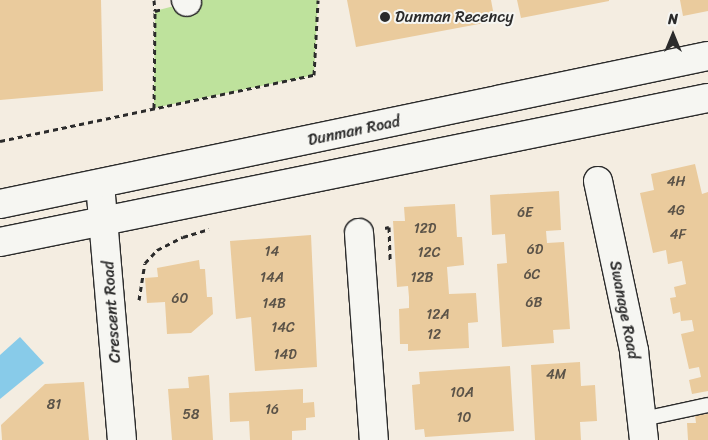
<!DOCTYPE html>
<html>
<head>
<meta charset="utf-8">
<style>
	body { margin:0 }
	#map { position:relative; width:708px; height:440px; overflow:hidden; background:#f4ede1; font-family:Sriracha,sans-serif }
	div>[style] { position:absolute }
	[style*='--x'] { left:calc(var(--x)*1px); top:calc(var(--y)*1px); width:calc(var(--w)*1px); rotate:calc(var(--a)*1deg) }
	.green>* { inset:0; background:#bee29c }
	.water>* { inset:0; background:#88cbe9 }
	.building>* { inset:0; background:#eacb9d }
	.path>* { height:3px; margin-top:-1.5px; transform-origin:0; background:repeating-linear-gradient(90deg,#2b2b2b 0 5px,transparent 0 9px) }
	.roads { filter:drop-shadow(1px 0 #2b2b2b) drop-shadow(-1px 0 #2b2b2b) drop-shadow(0 1px #2b2b2b) drop-shadow(0 -1px #2b2b2b) }
	.service>* { height:14px; margin:-7px; padding:0 7px; transform-origin:7px; border-radius:7px; background:#f6f6f2 }
	.minor>* { height:28px; margin:-14px; padding:0 14px; transform-origin:14px; border-radius:14px; background:#f6f6f2 }
	.tertiary>* { height:28px; margin:-14px; padding:0 14px; transform-origin:14px; border-radius:14px; background:#f6f6f2 }
	.secondary>* { height:28px; margin:-14px; padding:0 14px; transform-origin:14px; border-radius:14px; background:#f6f6f2 }
	.dots>* { width:14px; height:14px; translate:-50% -50%; box-sizing:border-box; border:2px solid #f6f6f2; border-radius:50% }
	span { translate:-50% -50%; white-space:nowrap; text-align:center; line-height:1.15; -webkit-text-stroke:4px #f6f6f2; paint-order:stroke }
	.number-label { font-size:14px; color:#5b5348 }
	.number-label span { -webkit-text-stroke-width:0 }
	.poi-label { font-size:16px; color:#2b2b2b }
	.left { translate:0 -50%; text-align:left }
	.street-label { font-size:16px; color:#2b2b2b }
	.north { position:absolute; left:648px; top:10px; width:50px; height:50px; -webkit-text-stroke:4px #f6f6f2; paint-order:stroke; rotate:0deg; font-size:14px; font-weight:700; line-height:20px; text-align:center; color:#2b2b2b }
	.north::after { content:''; display:block; margin:auto; width:18px; height:22px; background:#2b2b2b; clip-path:polygon(50% 0,100% 100%,50% 72%,0 100%) }
</style>
</head>
<body>
<div id="map">
	<div class="green">
		<i style="clip-path:polygon(197px 0,318px 0,314px 75px,154px 108px,155px 11px)"></i>
	</div>
	<div class="water">
		<i style="clip-path:polygon(20px 337px,44px 363px,0 399px,0 355px)"></i>
	</div>
	<div class="building">
		<i style="clip-path:polygon(0 0,101px 0,103px 91px,0 100px)"></i>
		<i style="clip-path:polygon(347px 0,491px 0,495px 21px,356px 47px)"></i>
		<i style="clip-path:polygon(517px 0,609px 0,609px 1px,521px 18px)"></i>
		<i style="clip-path:polygon(680px 0,708px 0,708px 11px,683px 16px)"></i>
		<i style="clip-path:polygon(695px 164px,702px 194px,708px 192px,708px 391px,692px 394px,689px 380px,701px 377px,699px 367px,689px 369px,681px 334px,694px 331px,692px 320px,681px 321px,680px 312px,673px 314px,670px 298px,676px 297px,674px 287px,686px 284px,682px 261px,668px 264px,666px 250px,653px 253px,640px 193px,654px 190px,651px 174px)"></i>
		<i style="clip-path:polygon(559px 191px,561px 230px,546px 231px,547px 243px,564px 242px,570px 329px,553px 330px,554px 343px,502px 347px,497px 264px,507px 263px,505px 234px,492px 235px,490px 195px)"></i>
		<i style="clip-path:polygon(455px 204px,457px 237px,462px 237px,464px 265px,447px 267px,449px 294px,476px 293px,478px 322px,468px 323px,469px 348px,408px 351px,408px 344px,400px 344px,399px 309px,409px 308px,409px 297px,408px 286px,397px 287px,393px 221px,405px 221px,404px 207px)"></i>
		<i style="clip-path:polygon(311px 235px,317px 367px,255px 371px,251px 317px,236px 319px,230px 241px)"></i>
		<i style="clip-path:polygon(199px 260px,200px 269px,205px 269px,207px 297px,212px 297px,213px 314px,191px 333px,167px 334px,165px 302px,147px 303px,145px 278px,158px 277px,157px 268px)"></i>
		<i style="clip-path:polygon(580px 362px,581px 386px,595px 385px,597px 421px,580px 422px,581px 440px,535px 440px,531px 365px)"></i>
		<i style="clip-path:polygon(510px 366px,514px 431px,425px 437px,424px 429px,415px 430px,412px 385px,420px 384px,419px 372px)"></i>
		<i style="clip-path:polygon(209px 375px,213px 440px,172px 440px,168px 389px,189px 388px,188px 377px)"></i>
		<i style="clip-path:polygon(84px 382px,89px 440px,2px 440px,1px 425px,45px 384px)"></i>
		<i style="clip-path:polygon(303px 389px,303px 403px,314px 402px,315px 417px,306px 418px,306px 430px,292px 431px,292px 440px,250px 440px,249px 421px,230px 422px,229px 393px)"></i>
		<i style="clip-path:polygon(708px 414px,708px 440px,688px 440px,687px 423px,696px 423px,695px 415px)"></i>
	</div>
	<div class="path">
		<i style="--x:154;--y:0;--w:11;--a:85"></i>
		<i style="--x:154;--y:108;--w:97;--a:-89.4"></i>
		<i style="--x:155;--y:11;--w:7;--a:-16"></i>
		<i style="--x:0;--y:141;--w:321;--a:-11.9"></i>
		<i style="--x:314;--y:75;--w:75;--a:-86.9"></i>
		<i style="--x:385;--y:228;--w:4;--a:-14"></i>
		<i style="--x:389;--y:227;--w:33;--a:88"></i>
		<i style="--x:139;--y:300;--w:37;--a:-81"></i>
		<i style="--x:145;--y:263;--w:18;--a:-47"></i>
		<i style="--x:157;--y:250;--w:29;--a:-27"></i>
		<i style="--x:183;--y:237;--w:27;--a:-17"></i>
	</div>
	<div class="roads">
		<div class="service">
			<i style="--x:643;--y:419;--w:66;--a:-12.2"></i>
		</div>
		<div class="minor">
			<i style="--x:186;--y:0;--w:2;--a:63"></i>
			<i style="--x:598;--y:181;--w:174;--a:78"></i>
			<i style="--x:634;--y:351;--w:90;--a:83.6"></i>
			<i style="--x:359;--y:233;--w:208;--a:85.9"></i>
		</div>
		<div class="tertiary">
			<i style="--x:100;--y:184;--w:257;--a:85.1"></i>
		</div>
		<div class="secondary">
			<i style="--x:0;--y:204;--w:723;--a:-11.81"></i>
			<i style="--x:0;--y:242;--w:722;--a:-11.5"></i>
		</div>
	</div>
	<div class="dots">
		<i style="left:385px;top:17px;background:#2b2b2b"></i>
	</div>
	<div class="number-label">
		<span style="left:676px;top:182px">4H</span>
		<span style="left:676px;top:211px">4G</span>
		<span style="left:525px;top:213px">6E</span>
		<span style="left:425px;top:229px">12D</span>
		<span style="left:678px;top:235px">4F</span>
		<span style="left:535px;top:250px">6D</span>
		<span style="left:272px;top:252px">14</span>
		<span style="left:429px;top:253px">12C</span>
		<span style="left:532px;top:275px">6C</span>
		<span style="left:272px;top:278px">14A</span>
		<span style="left:422px;top:278px">12B</span>
		<span style="left:180px;top:299px">60</span>
		<span style="left:534px;top:303px">6B</span>
		<span style="left:274px;top:304px">14B</span>
		<span style="left:438px;top:315px">12A</span>
		<span style="left:283px;top:328px">14C</span>
		<span style="left:434px;top:335px">12</span>
		<span style="left:285px;top:355px">14D</span>
		<span style="left:556px;top:375px">4M</span>
		<span style="left:462px;top:393px">10A</span>
		<span style="left:54px;top:405px">81</span>
		<span style="left:272px;top:410px">16</span>
		<span style="left:191px;top:415px">58</span>
		<span style="left:464px;top:418px">10</span>
	</div>
	<div class="poi-label">
		<span class="left" style="left:395px;top:17px">Dunman Recency</span>
	</div>
	<div class="street-label">
		<span style="left:354px;top:131px;rotate:-12deg">Dunman Road</span>
		<span style="left:624px;top:310px;rotate:79deg">Swanage Road</span>
		<span style="left:112px;top:312px;rotate:-94deg">Crescent Road</span>
	</div>
	<div class="north">N</div>
</div>
</body>
</html>
